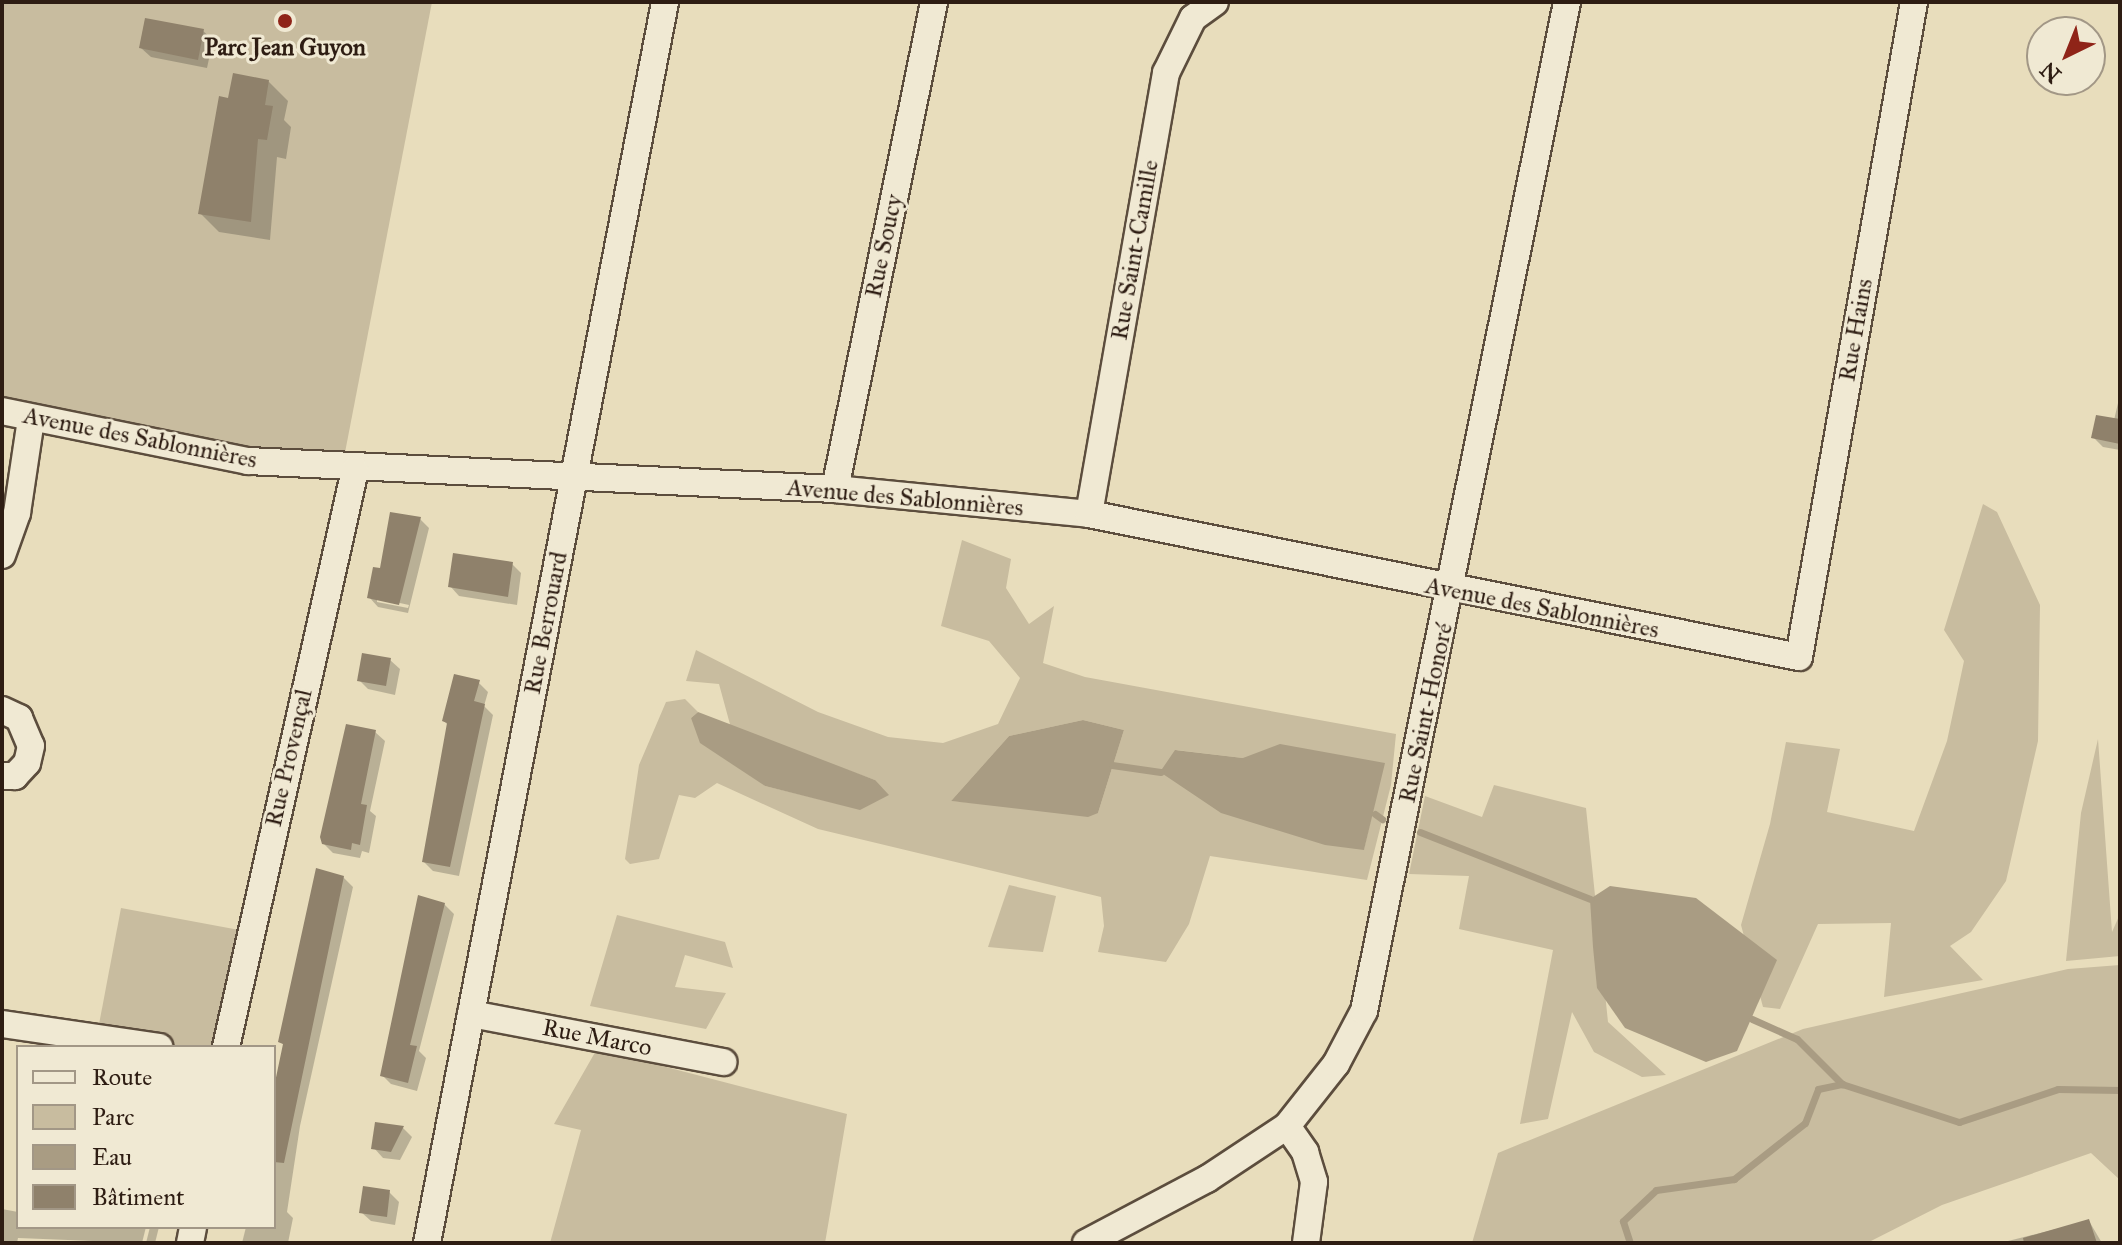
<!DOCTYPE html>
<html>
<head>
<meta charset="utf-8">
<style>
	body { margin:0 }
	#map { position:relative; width:2122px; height:1245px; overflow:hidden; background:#e8ddbc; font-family:"IM FELL Great Primer",serif }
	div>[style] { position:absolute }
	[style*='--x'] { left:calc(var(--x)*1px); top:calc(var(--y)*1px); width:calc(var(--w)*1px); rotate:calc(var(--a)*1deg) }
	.green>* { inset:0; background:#c8bc9f }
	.water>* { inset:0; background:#a99c83 }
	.shadow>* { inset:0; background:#0003 }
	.stream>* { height:7px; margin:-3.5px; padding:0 3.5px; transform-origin:3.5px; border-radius:3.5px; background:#a99c83 }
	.building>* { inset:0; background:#8f816b }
	.roads { filter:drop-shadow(2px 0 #5c4d3d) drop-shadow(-2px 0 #5c4d3d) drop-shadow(0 2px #5c4d3d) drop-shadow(0 -2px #5c4d3d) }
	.minor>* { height:26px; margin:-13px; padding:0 13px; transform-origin:13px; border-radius:13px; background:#f0e9d3 }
	.dots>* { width:22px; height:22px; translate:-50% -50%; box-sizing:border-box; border:4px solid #f0e9d3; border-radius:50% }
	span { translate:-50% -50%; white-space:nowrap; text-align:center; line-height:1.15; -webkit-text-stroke:6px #f0e9d3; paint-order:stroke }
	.poi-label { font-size:24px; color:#2e1d13; font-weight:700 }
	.street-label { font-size:24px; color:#2e1d13 }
	.frame { position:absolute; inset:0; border:4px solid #2e1d13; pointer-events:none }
	.legend { position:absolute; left:16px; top:1045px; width:260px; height:184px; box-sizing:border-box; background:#f0e9d3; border:2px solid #a29786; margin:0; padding:10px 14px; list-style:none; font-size:24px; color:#2e1d13 }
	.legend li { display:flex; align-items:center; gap:16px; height:40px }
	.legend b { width:40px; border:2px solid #a29786 }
	.north { position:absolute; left:2026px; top:16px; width:80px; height:80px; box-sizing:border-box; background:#f0e9d3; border:2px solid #a29786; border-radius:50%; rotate:223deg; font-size:22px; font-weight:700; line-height:32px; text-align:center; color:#2e1d13 }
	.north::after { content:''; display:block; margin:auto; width:28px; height:36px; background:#8f2418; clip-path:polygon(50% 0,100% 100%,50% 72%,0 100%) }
</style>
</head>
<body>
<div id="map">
	<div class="green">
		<i style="clip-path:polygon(2px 2px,432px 2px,342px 468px,2px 411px)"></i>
		<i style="clip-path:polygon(1983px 504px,1997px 512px,2040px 605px,2038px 741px,2006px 881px,1971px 932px,1950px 946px,1983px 980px,1884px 997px,1891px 923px,1818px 924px,1780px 1009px,1763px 1007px,1741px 925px,1770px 824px,1786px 742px,1840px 749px,1827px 812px,1914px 831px,1947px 741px,1964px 661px,1944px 630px)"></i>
		<i style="clip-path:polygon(evenodd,962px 540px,1011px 559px,1006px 588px,1029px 624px,1054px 606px,1043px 663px,1085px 677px,1396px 734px,1391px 785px,1367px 880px,1210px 856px,1189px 924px,1166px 962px,1098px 952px,1104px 926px,1101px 897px,818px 829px,717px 783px,695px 798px,679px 795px,659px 859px,630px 864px,625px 859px,639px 765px,666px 702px,685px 699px,698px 712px,691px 718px,765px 786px,860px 809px,875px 780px,731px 728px,719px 684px,686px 681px,696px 650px,818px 712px,888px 737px,943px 743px,998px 724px,1020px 678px,989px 641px,941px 626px,962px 540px,1083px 720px,1124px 730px,1098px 813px,951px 801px,1009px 736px,1083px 720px,962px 540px,1176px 750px,1243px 758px,1384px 763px,1364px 849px,1176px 750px)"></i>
		<i style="clip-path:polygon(2098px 739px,2112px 932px,2120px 914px,2120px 956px,2066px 961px,2081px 813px)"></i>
		<i style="clip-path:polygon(1494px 785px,1586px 808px,1608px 1022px,1666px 1075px,1642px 1077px,1594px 1052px,1572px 1012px,1548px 1119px,1520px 1124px,1553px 950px,1459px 929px,1469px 876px,1409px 874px,1425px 796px,1482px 817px)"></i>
		<i style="clip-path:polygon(1009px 885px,1056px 896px,1043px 952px,988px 947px)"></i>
		<i style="clip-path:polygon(121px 908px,250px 932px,226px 1047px,159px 1047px,97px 1035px)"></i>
		<i style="clip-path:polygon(617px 915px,725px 942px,733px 968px,685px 955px,675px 987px,726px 993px,706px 1029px,590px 1006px)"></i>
		<i style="clip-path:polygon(2120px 965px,2120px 1180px,2091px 1153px,1942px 1205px,1867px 1243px,1472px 1243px,1498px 1153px,1803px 1029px,2068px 969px)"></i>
		<i style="clip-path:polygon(597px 1049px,847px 1114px,825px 1243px,550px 1243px,581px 1130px,554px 1124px)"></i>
	</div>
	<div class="water">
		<i style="clip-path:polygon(698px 712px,875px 780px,889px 795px,860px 810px,765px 786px,700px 743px,691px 718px)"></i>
		<i style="clip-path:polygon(1083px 720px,1124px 730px,1098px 813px,1088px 817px,951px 801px,1009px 736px)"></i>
		<i style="clip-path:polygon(1280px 744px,1385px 763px,1364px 850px,1325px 845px,1221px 813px,1160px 772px,1175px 750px,1243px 758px)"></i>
		<i style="clip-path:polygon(1610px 886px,1696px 898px,1777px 960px,1737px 1051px,1706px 1062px,1625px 1028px,1597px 988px,1593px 947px,1590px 899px)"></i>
	</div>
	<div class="shadow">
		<i style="clip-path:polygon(203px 31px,213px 40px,207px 68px,151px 57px,141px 48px)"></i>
		<i style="clip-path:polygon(268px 81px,288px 101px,284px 120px,291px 127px,286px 159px,277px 157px,270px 240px,219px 232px,200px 213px,229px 101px)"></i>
		<i style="clip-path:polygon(2118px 403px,2120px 404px,2120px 450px,2103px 447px,2094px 438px,2114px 420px)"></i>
		<i style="clip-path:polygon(evenodd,420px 519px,429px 528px,408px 613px,378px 607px,369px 597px,420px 519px,377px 598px,409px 605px,408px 608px,377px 602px,377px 598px)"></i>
		<i style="clip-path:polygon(512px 564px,521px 573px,517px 605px,459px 596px,450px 586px)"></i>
		<i style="clip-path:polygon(390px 660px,400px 669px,395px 695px,368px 689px,359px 680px)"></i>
		<i style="clip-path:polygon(478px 682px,488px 692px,484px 706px,493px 715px,459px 876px,433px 871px,424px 862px,448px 725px,444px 721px)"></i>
		<i style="clip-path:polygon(375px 732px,385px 741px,370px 811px,376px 816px,369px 853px,362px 851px,360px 858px,333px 853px,324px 844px)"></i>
		<i style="clip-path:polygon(343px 877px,353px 887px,300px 1126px,287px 1212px,293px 1218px,288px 1243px,242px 1243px,246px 1227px,274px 1227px,274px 1101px,285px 1046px,281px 1042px)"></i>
		<i style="clip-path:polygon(444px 904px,454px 914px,419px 1051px,426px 1058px,417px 1091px,391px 1084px,382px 1075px)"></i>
		<i style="clip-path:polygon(377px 1124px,403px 1128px,412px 1137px,400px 1160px,383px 1158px,374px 1148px)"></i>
		<i style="clip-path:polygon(389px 1192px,399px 1202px,395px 1225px,371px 1221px,361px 1212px)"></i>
		<i style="clip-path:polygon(2px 1209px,18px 1212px,18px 1227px,146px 1227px,142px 1243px,18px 1238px,17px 1243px,4px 1243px)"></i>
		<i style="clip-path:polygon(2089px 1221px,2102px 1243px,2008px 1241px)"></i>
		<i style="clip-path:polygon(150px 1227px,159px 1227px,155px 1243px,146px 1243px)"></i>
	</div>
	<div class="stream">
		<i style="--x:1112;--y:765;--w:49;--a:8.3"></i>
		<i style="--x:1375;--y:814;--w:9;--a:36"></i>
		<i style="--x:1420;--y:832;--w:183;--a:21.5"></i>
		<i style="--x:1752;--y:1019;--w:49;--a:24"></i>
		<i style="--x:1797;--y:1039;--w:64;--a:45"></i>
		<i style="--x:1630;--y:1243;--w:23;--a:-108"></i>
		<i style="--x:1623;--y:1221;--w:45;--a:-43.2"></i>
		<i style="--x:1656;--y:1190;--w:79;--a:-8"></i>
		<i style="--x:1734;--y:1179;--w:90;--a:-38.3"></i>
		<i style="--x:1805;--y:1123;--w:36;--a:-69"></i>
		<i style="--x:1818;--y:1089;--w:25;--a:-12"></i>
		<i style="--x:1842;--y:1084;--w:123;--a:18"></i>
		<i style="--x:1959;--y:1122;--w:104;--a:-18.4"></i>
		<i style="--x:2058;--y:1089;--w:62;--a:0.9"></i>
	</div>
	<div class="building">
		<i style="clip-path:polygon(145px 18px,204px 29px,198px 60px,139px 48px)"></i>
		<i style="clip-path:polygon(233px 73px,269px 80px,265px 105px,273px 106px,267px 140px,258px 139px,251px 222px,198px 214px,219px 96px,228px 98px)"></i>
		<i style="clip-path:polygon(2096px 415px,2120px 419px,2120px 444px,2091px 438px)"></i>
		<i style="clip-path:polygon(390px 512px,421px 517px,399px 605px,367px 598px,373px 567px,380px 568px)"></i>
		<i style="clip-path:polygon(453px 553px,513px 562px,508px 597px,448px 587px)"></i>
		<i style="clip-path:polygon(362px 653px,391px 658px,386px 686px,357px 681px)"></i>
		<i style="clip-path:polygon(454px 674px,480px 680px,474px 701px,485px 704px,450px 867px,422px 862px,447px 723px,442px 721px)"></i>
		<i style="clip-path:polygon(346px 724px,376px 730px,361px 804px,367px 805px,360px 845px,352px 843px,351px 850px,322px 844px,320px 837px)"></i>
		<i style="clip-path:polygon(316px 868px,344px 876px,284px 1163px,274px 1162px,274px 1087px,283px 1044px,278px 1042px)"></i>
		<i style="clip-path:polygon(418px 895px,445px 903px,410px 1045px,417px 1046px,408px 1083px,380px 1076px)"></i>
		<i style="clip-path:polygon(375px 1122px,404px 1126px,391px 1152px,371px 1149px)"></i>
		<i style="clip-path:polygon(363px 1186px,390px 1190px,387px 1217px,359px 1213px)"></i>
		<i style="clip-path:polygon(2089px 1219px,2097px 1243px,2024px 1243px,2023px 1238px)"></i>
	</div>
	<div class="roads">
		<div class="minor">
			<i style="--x:2;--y:411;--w:251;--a:11.5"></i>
			<i style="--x:248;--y:461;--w:588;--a:2.73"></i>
			<i style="--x:835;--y:489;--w:255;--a:5.6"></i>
			<i style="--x:1089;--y:514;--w:724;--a:11.39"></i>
			<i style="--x:1799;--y:657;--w:665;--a:-80.04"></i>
			<i style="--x:835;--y:489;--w:497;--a:-78.5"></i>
			<i style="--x:1089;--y:514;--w:448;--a:-80.1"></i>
			<i style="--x:1166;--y:73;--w:61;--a:-63.9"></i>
			<i style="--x:1193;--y:18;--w:27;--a:-36"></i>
			<i style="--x:2;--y:555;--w:45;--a:-70.3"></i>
			<i style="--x:17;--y:513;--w:95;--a:-81.5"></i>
			<i style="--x:2;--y:710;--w:19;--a:25"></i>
			<i style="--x:19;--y:718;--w:30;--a:67"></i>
			<i style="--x:31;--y:746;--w:17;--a:103"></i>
			<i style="--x:27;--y:763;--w:18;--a:133"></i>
			<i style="--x:15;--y:776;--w:13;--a:180"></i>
			<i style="--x:471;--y:1014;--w:257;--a:10.8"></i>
			<i style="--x:2;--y:1024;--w:159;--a:8.3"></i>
			<i style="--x:226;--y:1047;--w:591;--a:-77.4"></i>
			<i style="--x:1287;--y:1126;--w:32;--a:55"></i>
			<i style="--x:1305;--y:1152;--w:31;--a:73"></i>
			<i style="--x:1314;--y:1182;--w:62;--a:97.5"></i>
			<i style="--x:190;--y:1243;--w:16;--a:-79"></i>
			<i style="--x:427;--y:1243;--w:1264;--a:-79.14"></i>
			<i style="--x:1086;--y:1243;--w:137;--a:-27.9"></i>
			<i style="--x:1207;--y:1179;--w:96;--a:-33.5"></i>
			<i style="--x:1287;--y:1126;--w:79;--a:-51.7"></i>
			<i style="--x:1336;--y:1064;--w:60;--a:-62.2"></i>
			<i style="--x:1364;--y:1011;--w:1029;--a:-78.62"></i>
		</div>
	</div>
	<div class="dots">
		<i style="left:285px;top:21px;background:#8f2418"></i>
	</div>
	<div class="poi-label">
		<span style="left:285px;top:48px">Parc Jean Guyon</span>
	</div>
	<div class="street-label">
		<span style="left:884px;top:246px;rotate:-78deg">Rue Soucy</span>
		<span style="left:1135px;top:250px;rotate:-80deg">Rue Saint-Camille</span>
		<span style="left:1856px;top:330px;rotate:-80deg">Rue Hains</span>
		<span style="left:140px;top:438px;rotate:11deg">Avenue des Sablonnières</span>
		<span style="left:905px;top:498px;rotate:5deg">Avenue des Sablonnières</span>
		<span style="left:1542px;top:608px;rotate:11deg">Avenue des Sablonnières</span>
		<span style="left:546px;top:623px;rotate:-79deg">Rue Berrouard</span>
		<span style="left:1426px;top:713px;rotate:-78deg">Rue Saint-Honoré</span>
		<span style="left:289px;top:758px;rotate:-77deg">Rue Provençal</span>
		<span style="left:597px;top:1038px;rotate:11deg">Rue Marco</span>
	</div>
	<div class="frame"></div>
	<ul class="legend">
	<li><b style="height:10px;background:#f0e9d3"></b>Route</li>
	<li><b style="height:22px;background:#c8bc9f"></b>Parc</li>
	<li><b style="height:22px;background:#a99c83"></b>Eau</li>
	<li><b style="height:22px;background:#8f816b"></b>Bâtiment</li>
	</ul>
	<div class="north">N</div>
</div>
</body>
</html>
